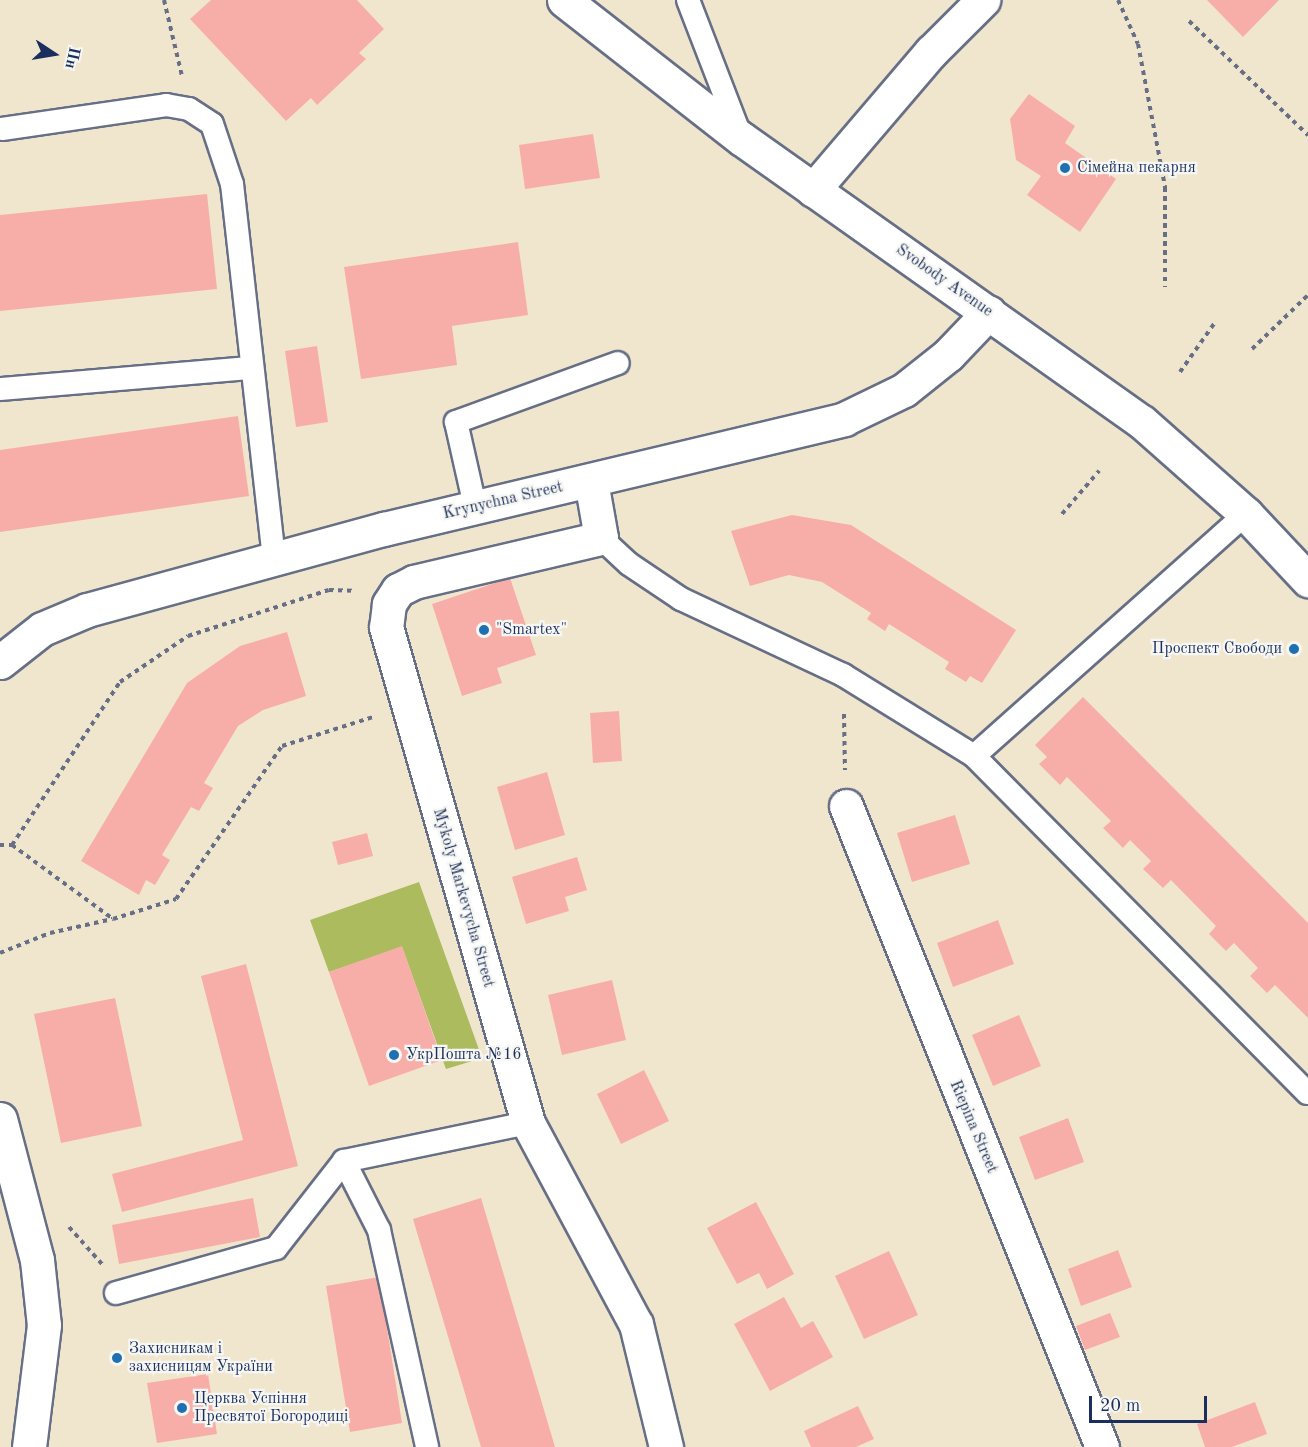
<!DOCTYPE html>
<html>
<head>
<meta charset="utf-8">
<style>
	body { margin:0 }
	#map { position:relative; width:1308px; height:1447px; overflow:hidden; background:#f0e6ce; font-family:"Old Standard TT",serif }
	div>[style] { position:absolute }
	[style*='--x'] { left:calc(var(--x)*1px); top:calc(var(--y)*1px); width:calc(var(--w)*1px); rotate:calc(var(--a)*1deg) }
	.green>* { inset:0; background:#abbb5e }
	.building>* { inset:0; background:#f8aea8 }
	.path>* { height:4px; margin-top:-2px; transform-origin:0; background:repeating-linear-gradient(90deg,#666f85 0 4.5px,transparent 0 9px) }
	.roads { filter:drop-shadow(2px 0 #666f85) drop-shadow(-2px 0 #666f85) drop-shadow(0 2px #666f85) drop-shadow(0 -2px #666f85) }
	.lane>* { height:22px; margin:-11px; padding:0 11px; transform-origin:11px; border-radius:11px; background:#fff }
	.street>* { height:33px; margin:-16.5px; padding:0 16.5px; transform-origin:16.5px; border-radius:16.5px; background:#fff }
	.secondary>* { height:33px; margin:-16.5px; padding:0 16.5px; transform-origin:16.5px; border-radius:16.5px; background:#fff }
	.primary>* { height:33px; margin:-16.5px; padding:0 16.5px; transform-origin:16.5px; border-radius:16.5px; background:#fff }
	.dots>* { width:16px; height:16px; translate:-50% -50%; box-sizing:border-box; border:3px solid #f6f6f2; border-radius:50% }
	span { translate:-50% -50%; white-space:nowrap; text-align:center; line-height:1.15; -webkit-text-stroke:4.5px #f6f6f2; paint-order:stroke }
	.poi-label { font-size:16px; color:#1b2f5e }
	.left { translate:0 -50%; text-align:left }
	.right { translate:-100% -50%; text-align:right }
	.street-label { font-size:16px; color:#1b2f5e }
	.north { position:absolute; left:24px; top:24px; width:60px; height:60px; -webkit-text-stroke:4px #f6f6f2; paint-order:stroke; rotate:102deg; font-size:16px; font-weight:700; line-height:24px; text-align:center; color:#1b2f5e }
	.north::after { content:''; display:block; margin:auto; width:21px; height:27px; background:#1b2f5e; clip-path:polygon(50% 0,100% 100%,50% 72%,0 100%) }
	.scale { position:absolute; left:1089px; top:1396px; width:118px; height:27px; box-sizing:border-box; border:3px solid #1b2f5e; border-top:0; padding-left:8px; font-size:18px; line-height:21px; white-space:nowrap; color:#1b2f5e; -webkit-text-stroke:4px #f6f6f2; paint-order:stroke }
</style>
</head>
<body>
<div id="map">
	<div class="green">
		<i style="clip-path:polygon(419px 882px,482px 1058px,446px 1069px,402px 947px,329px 972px,310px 920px)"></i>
	</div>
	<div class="building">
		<i style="clip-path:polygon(211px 0,357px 0,384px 29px,359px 53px,366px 59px,317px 105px,311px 98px,286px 121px,190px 19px)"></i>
		<i style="clip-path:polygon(1207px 0,1279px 0,1243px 37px)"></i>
		<i style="clip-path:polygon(1029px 94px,1075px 126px,1065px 143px,1116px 179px,1080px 232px,1027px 195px,1041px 176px,1016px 160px,1010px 119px)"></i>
		<i style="clip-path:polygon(593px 134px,600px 178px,525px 189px,519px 145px)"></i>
		<i style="clip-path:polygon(207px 194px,217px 289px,0 311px,0 215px)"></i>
		<i style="clip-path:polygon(518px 242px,528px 315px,452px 326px,457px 365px,361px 379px,344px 267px)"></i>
		<i style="clip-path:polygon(317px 346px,328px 422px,296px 427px,285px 351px)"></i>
		<i style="clip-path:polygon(238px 416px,249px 496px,0 532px,0 450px)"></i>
		<i style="clip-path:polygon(792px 515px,851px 525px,1016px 630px,982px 683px,970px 676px,966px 682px,945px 669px,949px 662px,889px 624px,885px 631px,867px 619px,871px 613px,822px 582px,789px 575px,750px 586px,731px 531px)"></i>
		<i style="clip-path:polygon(510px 578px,536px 655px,497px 668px,502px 683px,462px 696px,432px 604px)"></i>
		<i style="clip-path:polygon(287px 632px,306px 696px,263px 710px,238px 726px,204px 783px,213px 788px,199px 811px,191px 807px,162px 855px,170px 860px,155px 885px,146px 880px,139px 895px,81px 861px,187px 683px,240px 646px)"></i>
		<i style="clip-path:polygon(1083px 697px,1308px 923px,1308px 1018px,1275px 985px,1267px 993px,1250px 976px,1258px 968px,1234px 943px,1226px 951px,1209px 934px,1216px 926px,1171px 880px,1163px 888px,1143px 869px,1151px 861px,1130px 840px,1123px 848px,1103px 828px,1111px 821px,1067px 777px,1060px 785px,1039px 764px,1047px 757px,1035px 745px)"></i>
		<i style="clip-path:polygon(619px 711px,622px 761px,593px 763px,590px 713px)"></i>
		<i style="clip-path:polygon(547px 772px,565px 835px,515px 850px,497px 787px)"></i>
		<i style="clip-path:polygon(955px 815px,970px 864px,912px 882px,897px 833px)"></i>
		<i style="clip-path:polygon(367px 833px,373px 856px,338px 865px,332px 842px)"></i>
		<i style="clip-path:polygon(577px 857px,587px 890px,565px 897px,569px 911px,526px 924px,512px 877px)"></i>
		<i style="clip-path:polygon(998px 920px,1014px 964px,953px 987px,937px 943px)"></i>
		<i style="clip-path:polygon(402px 946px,442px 1060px,369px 1086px,329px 972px)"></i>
		<i style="clip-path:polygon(246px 964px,298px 1166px,122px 1212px,112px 1174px,243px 1140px,201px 976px)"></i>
		<i style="clip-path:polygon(612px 980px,626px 1040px,562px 1055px,548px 995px)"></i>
		<i style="clip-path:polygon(115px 998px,142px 1126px,61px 1143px,34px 1014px)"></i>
		<i style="clip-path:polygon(1019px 1015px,1041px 1066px,993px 1086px,972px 1035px)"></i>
		<i style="clip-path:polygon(644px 1070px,669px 1121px,621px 1144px,597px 1094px)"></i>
		<i style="clip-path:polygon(1068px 1118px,1084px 1162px,1035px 1180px,1019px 1137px)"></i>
		<i style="clip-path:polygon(253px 1198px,260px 1237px,119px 1264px,112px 1225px)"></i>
		<i style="clip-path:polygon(481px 1198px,555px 1447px,481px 1447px,413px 1219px)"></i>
		<i style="clip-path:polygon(756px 1202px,794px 1274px,767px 1289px,759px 1273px,737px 1284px,707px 1228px)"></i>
		<i style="clip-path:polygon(1118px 1250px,1132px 1287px,1081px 1306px,1068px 1269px)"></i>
		<i style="clip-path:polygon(889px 1251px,918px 1315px,864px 1339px,835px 1276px)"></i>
		<i style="clip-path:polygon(379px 1277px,402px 1423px,350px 1432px,326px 1286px)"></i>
		<i style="clip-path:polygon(784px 1297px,801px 1328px,813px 1321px,833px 1357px,770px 1391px,734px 1324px)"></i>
		<i style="clip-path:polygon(1110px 1313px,1120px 1337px,1085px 1350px,1076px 1326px)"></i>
		<i style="clip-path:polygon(208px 1374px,217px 1434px,157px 1443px,147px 1383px)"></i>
		<i style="clip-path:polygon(1255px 1402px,1267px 1434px,1232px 1447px,1205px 1447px,1197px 1424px)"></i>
		<i style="clip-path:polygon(858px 1406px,874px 1439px,856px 1447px,811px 1447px,804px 1431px)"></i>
	</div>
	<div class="path">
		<i style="--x:164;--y:0;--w:78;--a:76.7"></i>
		<i style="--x:1118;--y:0;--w:48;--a:65.6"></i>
		<i style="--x:1138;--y:44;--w:146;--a:79.3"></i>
		<i style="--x:1165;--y:187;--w:100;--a:90"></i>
		<i style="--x:1189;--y:21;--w:165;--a:43.8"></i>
		<i style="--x:1252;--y:349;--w:78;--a:-44"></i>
		<i style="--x:1180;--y:372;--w:62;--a:-54.8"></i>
		<i style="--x:1062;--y:514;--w:57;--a:-49.3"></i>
		<i style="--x:844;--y:714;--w:56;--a:89"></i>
		<i style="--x:0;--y:845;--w:12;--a:0"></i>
		<i style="--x:12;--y:845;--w:125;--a:36.2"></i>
		<i style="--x:113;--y:919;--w:66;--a:-17.6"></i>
		<i style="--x:176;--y:899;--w:186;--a:-55.3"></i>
		<i style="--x:282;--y:746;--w:96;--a:-17.7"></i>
		<i style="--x:12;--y:845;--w:196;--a:-56.5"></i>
		<i style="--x:120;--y:682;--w:82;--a:-34.1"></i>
		<i style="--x:188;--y:636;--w:148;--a:-18.1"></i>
		<i style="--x:329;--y:590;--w:25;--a:2"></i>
		<i style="--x:0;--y:953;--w:54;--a:-21.8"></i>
		<i style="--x:50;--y:933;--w:64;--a:-12.7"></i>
		<i style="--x:69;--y:1227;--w:50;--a:48.3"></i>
	</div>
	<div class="roads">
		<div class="lane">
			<i style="--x:688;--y:0;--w:147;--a:68.9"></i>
			<i style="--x:2;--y:129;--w:166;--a:-8.3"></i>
			<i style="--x:166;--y:105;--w:23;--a:10"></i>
			<i style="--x:189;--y:109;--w:27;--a:33"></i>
			<i style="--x:212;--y:124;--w:63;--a:71.6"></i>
			<i style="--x:232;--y:184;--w:377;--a:83.6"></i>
			<i style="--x:0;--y:389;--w:251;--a:-4.8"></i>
			<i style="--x:475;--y:506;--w:86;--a:-102.7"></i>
			<i style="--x:456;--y:422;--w:172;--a:-20"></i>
			<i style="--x:601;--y:538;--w:38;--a:43"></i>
			<i style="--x:629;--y:564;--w:63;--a:33.9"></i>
			<i style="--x:681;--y:599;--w:179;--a:25.1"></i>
			<i style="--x:843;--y:675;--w:154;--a:31.7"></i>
			<i style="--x:974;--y:756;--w:474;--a:45.3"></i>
			<i style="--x:974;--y:756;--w:364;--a:-41.7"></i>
			<i style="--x:344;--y:1161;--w:77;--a:63.1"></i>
			<i style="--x:379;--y:1230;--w:222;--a:77.5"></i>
			<i style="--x:116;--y:1293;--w:166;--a:-15.7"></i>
			<i style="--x:276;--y:1248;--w:110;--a:-52"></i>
			<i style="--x:344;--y:1161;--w:188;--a:-11.7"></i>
		</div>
		<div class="street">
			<i style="--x:813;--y:190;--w:182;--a:-49.5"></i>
			<i style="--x:931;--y:52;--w:74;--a:-45"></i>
			<i style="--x:591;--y:481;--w:58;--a:80"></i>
			<i style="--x:601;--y:538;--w:192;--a:166.8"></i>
			<i style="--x:414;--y:582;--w:18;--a:153"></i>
			<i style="--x:398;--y:590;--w:17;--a:123"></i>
			<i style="--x:389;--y:604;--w:23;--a:97"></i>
			<i style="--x:386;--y:627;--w:516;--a:74.02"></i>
			<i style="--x:528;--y:1123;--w:228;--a:61.8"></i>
			<i style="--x:636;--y:1324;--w:127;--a:76.3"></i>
			<i style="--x:846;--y:806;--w:690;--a:68.23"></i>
		</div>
		<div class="secondary">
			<i style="--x:0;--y:662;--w:53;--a:-38.2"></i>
			<i style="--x:42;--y:629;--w:49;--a:-22.9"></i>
			<i style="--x:87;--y:610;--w:308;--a:-15.3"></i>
			<i style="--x:384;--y:529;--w:473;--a:-13.4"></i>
			<i style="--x:844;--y:419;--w:67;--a:-25.8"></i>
			<i style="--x:904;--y:390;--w:56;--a:-38.5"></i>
			<i style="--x:948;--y:355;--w:59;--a:-46.4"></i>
			<i style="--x:0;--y:1119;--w:146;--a:75.3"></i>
			<i style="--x:37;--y:1260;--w:65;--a:83.9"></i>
			<i style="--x:44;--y:1325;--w:123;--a:97"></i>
		</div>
		<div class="primary">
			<i style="--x:564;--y:0;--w:226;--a:38"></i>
			<i style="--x:742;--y:139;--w:490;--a:35.3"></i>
			<i style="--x:1142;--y:422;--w:139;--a:41.5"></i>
			<i style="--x:1246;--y:514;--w:91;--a:46.8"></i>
		</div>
	</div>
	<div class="dots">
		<i style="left:1065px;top:168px;background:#1f6fb2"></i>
		<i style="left:484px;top:630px;background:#1f6fb2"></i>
		<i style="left:1294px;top:649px;background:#1f6fb2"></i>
		<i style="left:394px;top:1055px;background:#1f6fb2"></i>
		<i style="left:117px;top:1358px;background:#1f6fb2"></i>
		<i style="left:182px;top:1408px;background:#1f6fb2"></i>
	</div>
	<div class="poi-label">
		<span class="left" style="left:1077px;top:168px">Сімейна пекарня</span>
		<span class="left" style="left:496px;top:630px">"Smartex"</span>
		<span class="right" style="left:1282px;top:649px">Проспект Свободи</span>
		<span class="left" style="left:406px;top:1055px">УкрПошта №16</span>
		<span class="left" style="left:129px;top:1358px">Захисникам і<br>захисницям України</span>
		<span class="left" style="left:194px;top:1408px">Церква Успіння<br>Пресвятої Богородиці</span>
	</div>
	<div class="street-label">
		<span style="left:944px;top:281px;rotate:35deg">Svobody Avenue</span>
		<span style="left:503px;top:501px;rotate:-13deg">Krynychna Street</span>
		<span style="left:463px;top:898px;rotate:74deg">Mykoly Markevycha Street</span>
		<span style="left:973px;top:1127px;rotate:67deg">Riepina Street</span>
	</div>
	<div class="north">Пн</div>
	<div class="scale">20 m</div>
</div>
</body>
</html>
